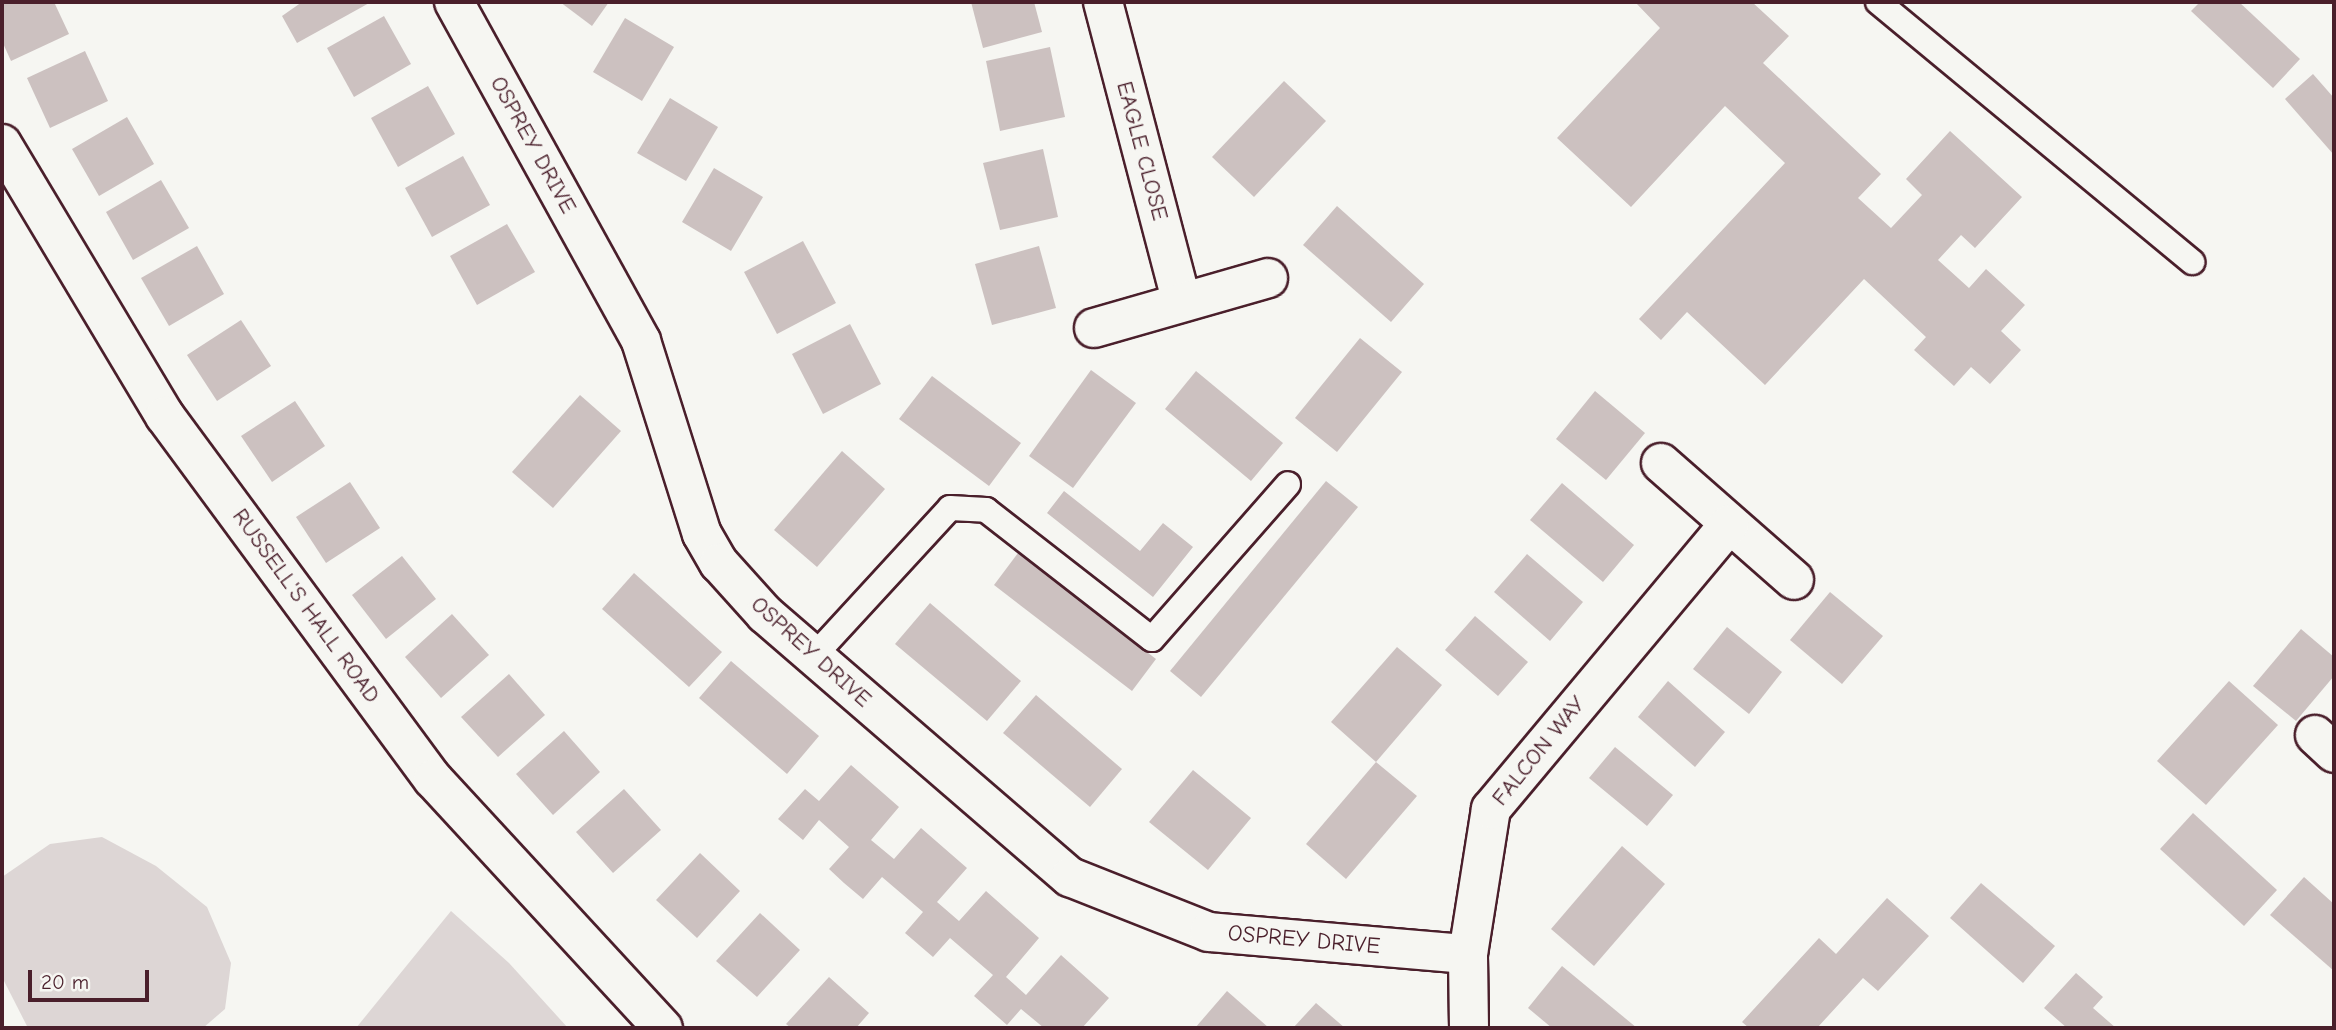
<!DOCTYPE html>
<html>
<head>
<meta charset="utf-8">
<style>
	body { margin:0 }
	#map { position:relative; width:2336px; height:1030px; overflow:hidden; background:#f6f6f2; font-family:"Comic Neue",sans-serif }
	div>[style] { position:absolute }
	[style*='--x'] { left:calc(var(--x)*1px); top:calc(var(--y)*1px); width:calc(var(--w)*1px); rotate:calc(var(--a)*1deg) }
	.green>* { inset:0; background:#ddd6d5 }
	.building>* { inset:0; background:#ccc1c0 }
	.roads { filter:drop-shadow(2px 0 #4a1f2b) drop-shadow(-2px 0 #4a1f2b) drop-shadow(0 2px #4a1f2b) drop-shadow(0 -2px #4a1f2b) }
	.lane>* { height:24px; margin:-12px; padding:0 12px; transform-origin:12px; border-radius:12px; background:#f6f6f2 }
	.street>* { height:38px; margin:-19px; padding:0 19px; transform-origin:19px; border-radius:19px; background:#f6f6f2 }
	span { translate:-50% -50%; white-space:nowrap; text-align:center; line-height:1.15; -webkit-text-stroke:5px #f6f6f2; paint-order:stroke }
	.street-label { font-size:23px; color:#4a1f2b }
	.frame { position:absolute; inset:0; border:4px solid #4a1f2b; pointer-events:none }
	.scale { position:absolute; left:28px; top:970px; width:121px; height:32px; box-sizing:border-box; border:4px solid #4a1f2b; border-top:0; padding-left:9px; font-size:21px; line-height:24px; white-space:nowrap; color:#4a1f2b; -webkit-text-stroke:5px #f6f6f2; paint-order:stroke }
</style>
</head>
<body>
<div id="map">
	<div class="green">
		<i style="clip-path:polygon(102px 837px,156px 866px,207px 907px,231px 963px,225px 1009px,203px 1028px,28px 1028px,2px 977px,2px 877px,50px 844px)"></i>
		<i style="clip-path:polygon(451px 911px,509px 963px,568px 1028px,356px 1028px)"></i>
	</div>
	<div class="building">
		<i style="clip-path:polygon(8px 2px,54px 2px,69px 34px,11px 61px,2px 41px,2px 5px)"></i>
		<i style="clip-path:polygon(302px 2px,371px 2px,297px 43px,282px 16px)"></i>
		<i style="clip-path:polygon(560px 2px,609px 2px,592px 26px)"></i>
		<i style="clip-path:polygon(971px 2px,1034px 2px,1042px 32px,983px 48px)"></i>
		<i style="clip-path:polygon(1635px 2px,1752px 2px,1789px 36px,1763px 63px,1881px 174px,1858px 198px,1891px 228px,1922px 195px,1906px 179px,1950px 131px,2022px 197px,1975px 248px,1961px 235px,1938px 260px,1969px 288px,1986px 269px,2025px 305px,2001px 331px,2021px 350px,1990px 384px,1971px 367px,1954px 386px,1914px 350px,1926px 337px,1864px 279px,1765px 385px,1687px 312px,1661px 340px,1639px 319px,1785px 163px,1725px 106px,1631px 207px,1557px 138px,1660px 28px)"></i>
		<i style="clip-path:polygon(2200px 2px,2239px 2px,2300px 59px,2273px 88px,2191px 11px)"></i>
		<i style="clip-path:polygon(384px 16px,411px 64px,354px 97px,327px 48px)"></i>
		<i style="clip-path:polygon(625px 18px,674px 47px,642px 101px,593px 72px)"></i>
		<i style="clip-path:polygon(1050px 47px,1065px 117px,1000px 131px,986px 61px)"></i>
		<i style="clip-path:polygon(85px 51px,108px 101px,50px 128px,27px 78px)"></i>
		<i style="clip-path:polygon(2313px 74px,2334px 98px,2334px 155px,2285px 99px)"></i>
		<i style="clip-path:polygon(1284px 81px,1326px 121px,1254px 197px,1212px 157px)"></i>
		<i style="clip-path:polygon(428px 86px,455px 134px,398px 167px,371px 118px)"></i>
		<i style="clip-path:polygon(670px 98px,718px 127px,686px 181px,637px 153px)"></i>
		<i style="clip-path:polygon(127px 117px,154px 164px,99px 196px,72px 149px)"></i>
		<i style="clip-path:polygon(1043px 149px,1058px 217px,1000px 230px,983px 163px)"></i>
		<i style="clip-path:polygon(463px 156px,490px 205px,432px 237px,405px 188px)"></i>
		<i style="clip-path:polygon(714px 168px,763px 197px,731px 251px,682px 222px)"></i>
		<i style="clip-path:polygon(161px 180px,189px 228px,133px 260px,106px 212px)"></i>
		<i style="clip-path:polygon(1337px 206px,1424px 284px,1391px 322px,1303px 245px)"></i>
		<i style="clip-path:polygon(507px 224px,535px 272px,477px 305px,450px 256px)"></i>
		<i style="clip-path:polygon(803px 241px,836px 303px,777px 334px,744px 272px)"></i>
		<i style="clip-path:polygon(197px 246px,224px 294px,169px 326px,141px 278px)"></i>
		<i style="clip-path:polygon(1039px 246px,1056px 308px,992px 325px,975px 264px)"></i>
		<i style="clip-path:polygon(241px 320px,271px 366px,217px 401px,187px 355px)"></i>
		<i style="clip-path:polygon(850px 324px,881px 384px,823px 414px,792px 354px)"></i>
		<i style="clip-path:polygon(1360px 338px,1402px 372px,1337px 452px,1295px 418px)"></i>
		<i style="clip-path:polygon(1091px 370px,1136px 403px,1073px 488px,1029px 456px)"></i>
		<i style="clip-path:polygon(1196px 371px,1283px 443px,1251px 481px,1165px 409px)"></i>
		<i style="clip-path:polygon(932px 376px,1021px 443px,989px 486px,899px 419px)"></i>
		<i style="clip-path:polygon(1595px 391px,1645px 433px,1606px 480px,1556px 439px)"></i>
		<i style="clip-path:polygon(580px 395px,621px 431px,553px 508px,512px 472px)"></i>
		<i style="clip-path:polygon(295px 401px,325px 446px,272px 482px,241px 436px)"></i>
		<i style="clip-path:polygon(842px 451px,885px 489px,817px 567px,774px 530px)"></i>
		<i style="clip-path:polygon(1326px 481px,1358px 507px,1201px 697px,1170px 671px)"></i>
		<i style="clip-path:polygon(350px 482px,380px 528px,326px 563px,296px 517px)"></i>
		<i style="clip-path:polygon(1562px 483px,1634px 545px,1603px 582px,1530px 520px)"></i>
		<i style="clip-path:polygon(1064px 491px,1140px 551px,1163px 523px,1193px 547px,1153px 597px,1047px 513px)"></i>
		<i style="clip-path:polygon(1018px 553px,1156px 659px,1132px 691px,994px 585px)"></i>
		<i style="clip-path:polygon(1527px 554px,1583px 602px,1550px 641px,1494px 592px)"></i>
		<i style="clip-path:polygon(402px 556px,436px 599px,386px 639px,352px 595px)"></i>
		<i style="clip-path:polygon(634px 573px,722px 652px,689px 687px,602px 609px)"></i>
		<i style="clip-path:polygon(1830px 592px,1883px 636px,1842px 684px,1790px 640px)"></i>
		<i style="clip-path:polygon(930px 603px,1021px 681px,987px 721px,895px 644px)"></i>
		<i style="clip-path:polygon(452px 614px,489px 655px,441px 698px,405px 657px)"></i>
		<i style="clip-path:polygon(1475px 616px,1528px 662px,1498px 696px,1445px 650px)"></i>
		<i style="clip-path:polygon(1727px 627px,1782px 672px,1749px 714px,1693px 669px)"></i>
		<i style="clip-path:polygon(2301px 629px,2334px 657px,2334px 676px,2296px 721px,2253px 686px)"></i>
		<i style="clip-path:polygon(1397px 647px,1442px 685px,1376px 762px,1331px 722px)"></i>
		<i style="clip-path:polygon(731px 661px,819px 736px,787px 774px,699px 698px)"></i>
		<i style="clip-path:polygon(509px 674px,545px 715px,498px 757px,461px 717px)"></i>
		<i style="clip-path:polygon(1668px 681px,1725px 732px,1695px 767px,1638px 717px)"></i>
		<i style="clip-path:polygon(2229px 681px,2278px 725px,2206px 805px,2157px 761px)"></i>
		<i style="clip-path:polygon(1036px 695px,1122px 769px,1090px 807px,1003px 733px)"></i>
		<i style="clip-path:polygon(564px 731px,600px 772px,553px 815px,516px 774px)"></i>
		<i style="clip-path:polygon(1615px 747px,1673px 795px,1647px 826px,1589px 778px)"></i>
		<i style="clip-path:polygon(1376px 762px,1417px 796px,1346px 879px,1306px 844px)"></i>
		<i style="clip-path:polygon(851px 765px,899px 807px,871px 840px,894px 859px,921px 828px,967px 868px,937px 902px,959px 921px,986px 891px,1039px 938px,1006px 977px,1026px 995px,1061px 955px,1109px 998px,1082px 1028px,1044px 1028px,1021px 1009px,1007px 1025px,974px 996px,993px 975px,950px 938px,933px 957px,905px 933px,923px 912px,882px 877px,863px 899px,844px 883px,829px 869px,849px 847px,819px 820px,803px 840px,778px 819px,805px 789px,819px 801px)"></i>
		<i style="clip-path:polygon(1193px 770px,1251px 818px,1208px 870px,1149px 822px)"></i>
		<i style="clip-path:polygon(624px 789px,661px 830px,613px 873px,576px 832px)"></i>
		<i style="clip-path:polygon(2193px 813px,2277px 890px,2244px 926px,2160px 849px)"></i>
		<i style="clip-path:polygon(1622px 846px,1665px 884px,1594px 966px,1551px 929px)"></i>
		<i style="clip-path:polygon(700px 853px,740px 891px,697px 938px,656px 900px)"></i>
		<i style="clip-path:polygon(2304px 877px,2334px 904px,2334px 971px,2270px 915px)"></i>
		<i style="clip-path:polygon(1981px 883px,2055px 946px,2023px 983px,1950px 918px)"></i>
		<i style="clip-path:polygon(1887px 898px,1929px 936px,1878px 991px,1863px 978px,1817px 1028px,1749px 1028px,1742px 1022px,1819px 938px,1836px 954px)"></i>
		<i style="clip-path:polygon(760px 913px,800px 950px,757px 997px,716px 961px)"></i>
		<i style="clip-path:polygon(1562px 966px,1637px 1028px,1552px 1028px,1528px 1008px)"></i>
		<i style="clip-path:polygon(2076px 973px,2103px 997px,2093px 1008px,2116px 1028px,2067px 1028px,2044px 1008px)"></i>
		<i style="clip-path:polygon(829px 977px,869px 1013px,856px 1028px,791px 1028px,786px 1024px)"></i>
		<i style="clip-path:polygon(1227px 991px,1269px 1028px,1195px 1028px)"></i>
		<i style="clip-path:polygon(1316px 1003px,1345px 1028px,1293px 1028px)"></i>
	</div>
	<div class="roads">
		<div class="lane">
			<i style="--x:1878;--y:2;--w:408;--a:39.6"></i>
			<i style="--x:813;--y:657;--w:202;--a:-47.4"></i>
			<i style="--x:950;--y:508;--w:36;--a:3"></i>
			<i style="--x:986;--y:510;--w:210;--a:37.9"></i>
			<i style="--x:1152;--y:639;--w:206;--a:-48.7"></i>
		</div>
		<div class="street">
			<i style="--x:454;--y:2;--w:387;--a:61.1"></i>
			<i style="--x:641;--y:341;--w:202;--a:72.5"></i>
			<i style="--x:702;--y:534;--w:34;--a:60"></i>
			<i style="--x:719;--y:563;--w:69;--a:48"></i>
			<i style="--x:765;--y:614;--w:403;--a:40.8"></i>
			<i style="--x:1070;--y:877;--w:149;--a:21.6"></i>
			<i style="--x:1209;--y:932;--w:260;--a:4.9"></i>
			<i style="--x:1103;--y:2;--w:307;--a:75.3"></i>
			<i style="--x:2;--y:144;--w:317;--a:59.1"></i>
			<i style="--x:165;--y:416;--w:451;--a:53.6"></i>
			<i style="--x:433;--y:779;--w:339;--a:47.3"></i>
			<i style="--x:1094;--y:328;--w:181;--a:-16"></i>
			<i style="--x:1661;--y:463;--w:177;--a:41.3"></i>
			<i style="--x:2315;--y:735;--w:26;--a:43"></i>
			<i style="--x:1469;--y:1028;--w:74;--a:-90.8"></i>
			<i style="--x:1468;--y:954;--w:147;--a:-81"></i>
			<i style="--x:1491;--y:809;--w:371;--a:-50.1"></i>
		</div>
	</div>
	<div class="street-label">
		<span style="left:533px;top:145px;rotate:61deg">OSPREY DRIVE</span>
		<span style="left:1142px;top:151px;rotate:75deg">EAGLE CLOSE</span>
		<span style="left:306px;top:606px;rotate:54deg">RUSSELL'S HALL ROAD</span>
		<span style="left:811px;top:652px;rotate:42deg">OSPREY DRIVE</span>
		<span style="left:1539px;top:751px;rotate:-51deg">FALCON WAY</span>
		<span style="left:1304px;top:940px;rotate:5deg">OSPREY DRIVE</span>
	</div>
	<div class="frame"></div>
	<div class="scale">20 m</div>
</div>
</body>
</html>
